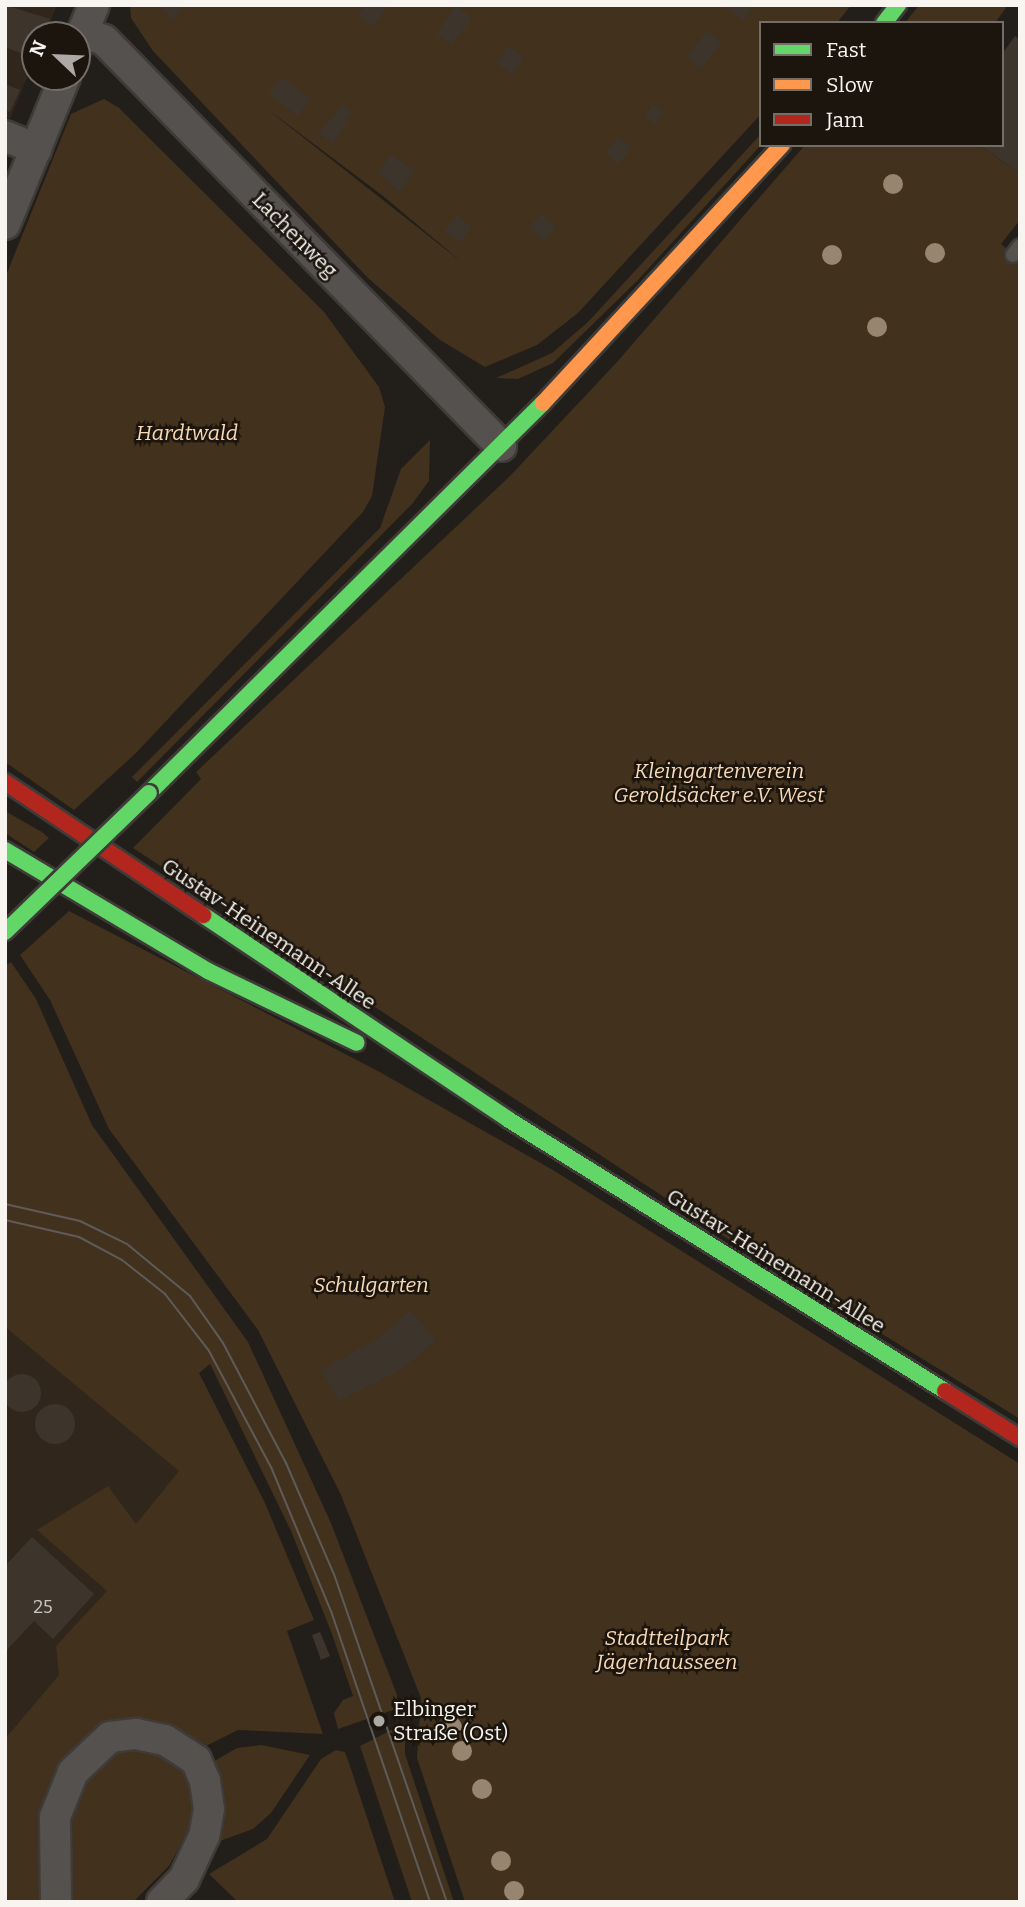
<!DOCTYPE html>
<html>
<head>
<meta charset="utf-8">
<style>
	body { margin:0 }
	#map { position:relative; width:1025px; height:1907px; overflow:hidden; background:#221e1a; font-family:Bitter,serif }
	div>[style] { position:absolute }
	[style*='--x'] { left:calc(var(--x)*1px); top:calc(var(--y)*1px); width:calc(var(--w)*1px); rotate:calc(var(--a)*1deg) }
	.built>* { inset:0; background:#30261b }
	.green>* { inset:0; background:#42311d }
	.building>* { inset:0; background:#3d352c }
	.round { border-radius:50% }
	.roads { filter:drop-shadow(2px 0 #3e3b38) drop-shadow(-2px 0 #3e3b38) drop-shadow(0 2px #3e3b38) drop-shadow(0 -2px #3e3b38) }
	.lane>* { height:14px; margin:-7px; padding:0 7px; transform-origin:7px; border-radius:7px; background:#54514e }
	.street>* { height:30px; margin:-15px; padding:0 15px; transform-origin:15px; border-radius:15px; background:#54514e }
	.fast>* { height:16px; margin:-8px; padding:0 8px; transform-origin:8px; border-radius:8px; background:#63d668 }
	.slow>* { height:16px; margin:-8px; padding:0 8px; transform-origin:8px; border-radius:8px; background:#ff974d }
	.jam>* { height:16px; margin:-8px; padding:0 8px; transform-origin:8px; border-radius:8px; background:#b3261e }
	.tram>* { height:2px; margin:-1px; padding:0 1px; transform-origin:1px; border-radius:1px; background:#5e5c59 }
	.bridges { filter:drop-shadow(2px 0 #3e3b38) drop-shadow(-2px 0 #3e3b38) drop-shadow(0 2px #3e3b38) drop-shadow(0 -2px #3e3b38) }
	.fast-bridge>* { height:16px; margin:-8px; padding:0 8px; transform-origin:8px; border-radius:8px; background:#63d668 }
	.trees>* { width:20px; height:20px; margin:-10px; border-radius:50%; background:#988570 }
	.dots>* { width:19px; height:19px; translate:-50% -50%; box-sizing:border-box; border:4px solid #1b150e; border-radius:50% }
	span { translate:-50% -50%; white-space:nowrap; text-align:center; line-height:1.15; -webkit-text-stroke:5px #1b150e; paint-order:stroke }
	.number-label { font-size:18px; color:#c9c4be }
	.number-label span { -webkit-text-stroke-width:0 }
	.street-label { font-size:21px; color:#f8f4ef }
	.park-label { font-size:21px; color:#f9d9b6; font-style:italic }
	.poi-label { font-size:21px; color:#f8f4ef }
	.left { translate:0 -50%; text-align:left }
	.frame { position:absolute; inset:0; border:7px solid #f8f4ef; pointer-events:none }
	.legend { position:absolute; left:759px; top:21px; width:245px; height:126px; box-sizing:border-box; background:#1b150e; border:2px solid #736e68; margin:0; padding:9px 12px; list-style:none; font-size:21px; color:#f8f4ef }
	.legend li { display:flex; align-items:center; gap:14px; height:35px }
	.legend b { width:35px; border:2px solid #736e68 }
	.north { position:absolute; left:21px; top:21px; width:70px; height:70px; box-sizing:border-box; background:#1b150e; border:2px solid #736e68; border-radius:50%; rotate:293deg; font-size:19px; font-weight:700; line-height:28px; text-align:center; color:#f8f4ef }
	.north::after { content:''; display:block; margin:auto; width:24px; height:32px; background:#ada9a4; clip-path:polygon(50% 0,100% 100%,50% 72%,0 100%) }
</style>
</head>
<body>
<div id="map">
	<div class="built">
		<i style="clip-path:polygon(5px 5px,57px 5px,45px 35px,35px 35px,35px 59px,10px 119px,5px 117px)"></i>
		<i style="clip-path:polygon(5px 1327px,180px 1471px,136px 1524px,145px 1648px,5px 1819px)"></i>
	</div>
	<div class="green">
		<i style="clip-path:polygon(evenodd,130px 5px,851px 5px,837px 23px,761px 23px,761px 114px,578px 313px,537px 345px,485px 367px,440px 340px,368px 278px,153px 51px,131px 18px,130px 5px,270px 111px,383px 196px,463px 263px,271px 112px,270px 111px)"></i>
		<i style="clip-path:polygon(919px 5px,1008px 5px,995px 23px,905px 23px)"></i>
		<i style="clip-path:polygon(104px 99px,119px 108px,324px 312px,379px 387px,385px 407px,372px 496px,363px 512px,136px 753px,74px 810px,5px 762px,5px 278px,71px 114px)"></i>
		<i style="clip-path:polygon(761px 134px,761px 145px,638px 280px,553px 363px,518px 379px,496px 378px,552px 353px,588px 322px)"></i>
		<i style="clip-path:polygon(805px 145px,980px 145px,1020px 174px,1020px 220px,1001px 244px,1020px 259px,1020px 1419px,728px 1239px,133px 848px,201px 779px,196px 772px,510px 476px,617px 362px)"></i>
		<i style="clip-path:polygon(430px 440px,429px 481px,412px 504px,137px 782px,132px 777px,380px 528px,401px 469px)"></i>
		<i style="clip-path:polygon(5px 811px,42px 832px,49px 838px,34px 852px,5px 833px)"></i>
		<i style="clip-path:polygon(69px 911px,376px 1070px,553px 1170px,1020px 1464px,1020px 1902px,465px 1902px,417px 1758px,421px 1698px,341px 1495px,258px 1330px,109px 1129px,50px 1000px,20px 955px)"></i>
		<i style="clip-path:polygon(11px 962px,36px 999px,92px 1125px,248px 1342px,331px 1523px,397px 1695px,396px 1709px,338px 1729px,334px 1713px,343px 1700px,353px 1696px,332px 1634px,291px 1531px,210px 1364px,199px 1373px,265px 1503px,314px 1620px,287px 1631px,323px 1734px,238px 1730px,200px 1749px,181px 1736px,194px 1820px,169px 1866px,133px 1902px,5px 1902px,5px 1739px,59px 1675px,56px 1646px,107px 1591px,37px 1530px,108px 1486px,136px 1524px,179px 1471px,5px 1327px,5px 966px)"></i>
		<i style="clip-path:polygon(405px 1723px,405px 1754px,454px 1902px,412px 1902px,360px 1746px)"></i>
		<i style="clip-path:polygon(261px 1745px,310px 1755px,271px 1813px,253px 1829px,220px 1841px,223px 1798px,211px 1763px,237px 1748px)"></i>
		<i style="clip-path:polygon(336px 1750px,345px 1752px,349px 1763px,395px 1902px,238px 1902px,209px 1874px,267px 1839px,321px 1759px)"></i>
	</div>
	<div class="building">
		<i style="clip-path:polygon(5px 5px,50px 19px,43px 35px,35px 35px,33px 58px,5px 47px)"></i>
		<i style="clip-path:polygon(158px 5px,183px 5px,174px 20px)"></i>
		<i style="clip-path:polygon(366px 5px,389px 5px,373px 27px,358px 15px)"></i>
		<i style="clip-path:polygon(455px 5px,472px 18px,452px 45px,437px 34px)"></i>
		<i style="clip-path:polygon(723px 5px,754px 5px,744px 20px)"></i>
		<i style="clip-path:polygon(707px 31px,722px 42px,702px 68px,687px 56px)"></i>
		<i style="clip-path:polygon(1015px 36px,1020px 40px,1020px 174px,980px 145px,1002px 145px,1002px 54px)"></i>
		<i style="clip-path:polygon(508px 46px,524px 58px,512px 75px,496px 63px)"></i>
		<i style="clip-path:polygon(282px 77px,311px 99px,298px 116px,269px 94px)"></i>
		<i style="clip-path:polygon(5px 84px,20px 90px,10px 112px,5px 110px)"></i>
		<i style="clip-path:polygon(653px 104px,664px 112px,655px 124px,644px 116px)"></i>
		<i style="clip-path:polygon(342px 105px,352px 112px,333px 144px,319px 133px)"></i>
		<i style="clip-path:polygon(618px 137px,632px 148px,619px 164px,605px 153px)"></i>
		<i style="clip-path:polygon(392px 154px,415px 171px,400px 192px,378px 172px)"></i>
		<i style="clip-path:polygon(542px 213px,557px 227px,544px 241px,529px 227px)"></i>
		<i style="clip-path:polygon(457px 215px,472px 227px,459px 243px,444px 231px)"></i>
		<i style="clip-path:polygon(410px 1310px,436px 1340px,401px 1370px,339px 1401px,321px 1370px,377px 1339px)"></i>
		<i class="round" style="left:3px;top:1374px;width:38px;height:38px"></i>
		<i class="round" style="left:35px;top:1404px;width:40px;height:40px"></i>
		<i style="clip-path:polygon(32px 1537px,94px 1594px,53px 1639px,34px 1621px,5px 1652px,5px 1566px)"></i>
		<i style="clip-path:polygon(320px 1632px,330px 1656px,321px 1660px,312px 1635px)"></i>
	</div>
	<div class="roads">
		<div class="lane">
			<i style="--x:1013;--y:255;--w:11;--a:-52"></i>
		</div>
		<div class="street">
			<i style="--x:83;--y:32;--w:22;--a:21"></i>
			<i style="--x:104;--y:40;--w:568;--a:45.64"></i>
			<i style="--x:77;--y:46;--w:44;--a:-67.5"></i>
			<i style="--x:5;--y:136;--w:34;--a:23"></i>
			<i style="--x:5;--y:224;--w:159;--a:-67.8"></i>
			<i style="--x:56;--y:1902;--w:85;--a:-90.7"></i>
			<i style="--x:55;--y:1817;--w:48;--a:-68.2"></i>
			<i style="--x:73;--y:1772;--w:51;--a:-43.4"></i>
			<i style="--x:110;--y:1737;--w:26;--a:-7"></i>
			<i style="--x:136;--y:1734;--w:30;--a:12"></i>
			<i style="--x:165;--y:1740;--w:37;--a:33"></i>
			<i style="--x:196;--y:1760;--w:23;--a:67"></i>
			<i style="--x:205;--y:1781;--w:28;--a:82"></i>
			<i style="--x:209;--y:1809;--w:27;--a:100"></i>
			<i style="--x:204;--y:1836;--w:47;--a:114.9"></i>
			<i style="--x:184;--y:1879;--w:32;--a:134"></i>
		</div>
		<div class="fast">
			<i style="--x:884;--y:23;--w:23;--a:-52"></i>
			<i style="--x:149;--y:793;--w:554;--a:-44.71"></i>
			<i style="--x:5;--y:850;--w:236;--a:30.8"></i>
			<i style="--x:208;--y:971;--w:165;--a:25.8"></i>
			<i style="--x:203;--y:915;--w:368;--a:33.8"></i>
			<i style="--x:509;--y:1120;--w:513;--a:31.86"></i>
		</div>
		<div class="slow">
			<i style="--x:543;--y:403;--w:352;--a:-47.2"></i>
		</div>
		<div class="jam">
			<i style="--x:5;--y:782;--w:239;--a:33.9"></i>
			<i style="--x:945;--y:1391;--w:89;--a:32.1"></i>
		</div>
	</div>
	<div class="tram">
		<i style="--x:5;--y:1204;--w:77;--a:12.8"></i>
		<i style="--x:80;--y:1221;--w:52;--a:26.1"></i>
		<i style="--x:127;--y:1244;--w:82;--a:39.5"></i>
		<i style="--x:190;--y:1296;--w:57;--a:54.9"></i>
		<i style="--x:223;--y:1343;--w:136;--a:62.3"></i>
		<i style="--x:286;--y:1463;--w:124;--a:66.7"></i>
		<i style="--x:335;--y:1577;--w:344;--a:71"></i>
		<i style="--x:5;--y:1220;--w:76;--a:12.9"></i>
		<i style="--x:79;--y:1237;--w:49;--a:28.1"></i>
		<i style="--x:122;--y:1260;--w:55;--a:38.3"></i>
		<i style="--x:165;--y:1294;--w:72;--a:52.3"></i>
		<i style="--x:209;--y:1351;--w:132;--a:61.9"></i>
		<i style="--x:271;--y:1467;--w:156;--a:67.4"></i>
		<i style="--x:331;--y:1611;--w:307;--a:71.2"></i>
	</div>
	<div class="bridges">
		<div class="fast-bridge">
			<i style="--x:5;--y:932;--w:200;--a:-44"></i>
		</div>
	</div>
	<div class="trees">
		<i style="left:893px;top:184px"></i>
		<i style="left:935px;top:253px"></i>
		<i style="left:832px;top:255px"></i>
		<i style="left:877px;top:327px"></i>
		<i style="left:452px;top:1727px"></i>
		<i style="left:462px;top:1751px"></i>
		<i style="left:482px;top:1789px"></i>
		<i style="left:501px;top:1861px"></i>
		<i style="left:514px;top:1891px"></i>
	</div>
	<div class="dots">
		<i style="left:379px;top:1721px;background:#ada9a4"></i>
	</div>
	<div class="number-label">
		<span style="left:43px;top:1607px">25</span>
	</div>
	<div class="street-label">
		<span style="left:295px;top:235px;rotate:45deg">Lachenweg</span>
		<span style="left:269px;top:934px;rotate:34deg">Gustav-Heinemann-Allee</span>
		<span style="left:776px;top:1261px;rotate:32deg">Gustav-Heinemann-Allee</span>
	</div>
	<div class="park-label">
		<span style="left:187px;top:433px">Hardtwald</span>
		<span style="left:719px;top:783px">Kleingartenverein<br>Geroldsäcker e.V. West</span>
		<span style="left:371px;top:1285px">Schulgarten</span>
		<span style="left:667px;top:1650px">Stadtteilpark<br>Jägerhausseen</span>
	</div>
	<div class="poi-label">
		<span class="left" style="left:393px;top:1721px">Elbinger<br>Straße (Ost)</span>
	</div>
	<div class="frame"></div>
	<ul class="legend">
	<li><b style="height:9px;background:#63d668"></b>Fast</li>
	<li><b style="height:9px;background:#ff974d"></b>Slow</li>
	<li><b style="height:9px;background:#b3261e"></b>Jam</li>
	</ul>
	<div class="north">N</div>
</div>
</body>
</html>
